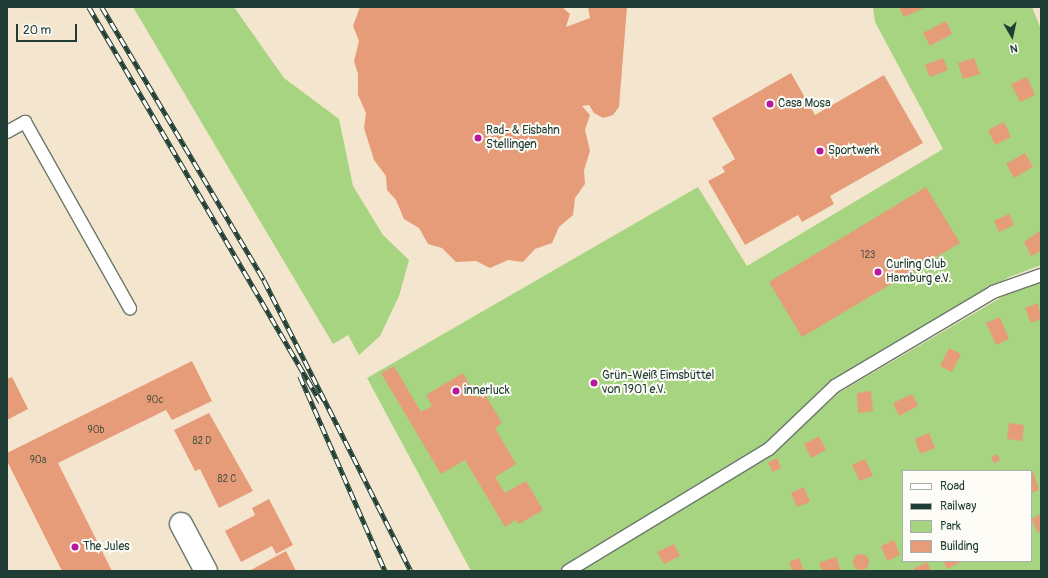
<!DOCTYPE html>
<html>
<head>
<meta charset="utf-8">
<style>
	body { margin:0 }
	#map { position:relative; width:1048px; height:578px; overflow:hidden; background:#f4e6ce; font-family:Pangolin,sans-serif }
	div>[style] { position:absolute }
	[style*='--x'] { left:calc(var(--x)*1px); top:calc(var(--y)*1px); width:calc(var(--w)*1px); rotate:calc(var(--a)*1deg) }
	.green>* { inset:0; background:#a7d480 }
	.building>* { inset:0; background:#e69c79 }
	.round { border-radius:50% }
	.roads { filter:drop-shadow(1px 0 #6a786a) drop-shadow(-1px 0 #6a786a) drop-shadow(0 1px #6a786a) drop-shadow(0 -1px #6a786a) }
	.lane>* { height:12px; margin:-6px; padding:0 6px; transform-origin:6px; border-radius:6px; background:#fff }
	.street>* { height:22px; margin:-11px; padding:0 11px; transform-origin:11px; border-radius:11px; background:#fff }
	.rail>* { height:4.5px; margin-top:-2.25px; transform-origin:0; background:repeating-linear-gradient(90deg,#fdfcf7 0 9px,#1f3d34 0 18px); box-sizing:border-box; border-block:1px solid #1f3d34 }
	.dots>* { width:11px; height:11px; translate:-50% -50%; box-sizing:border-box; border:2px solid #fdfcf7; border-radius:50% }
	span { translate:-50% -50%; white-space:nowrap; text-align:center; line-height:1.15; -webkit-text-stroke:4px #fdfcf7; paint-order:stroke }
	.number-label { font-size:10px; color:#515545 }
	.number-label span { -webkit-text-stroke-width:0 }
	.poi-label { font-size:12px; color:#1f3d34 }
	.left { translate:0 -50%; text-align:left }
	.frame { position:absolute; inset:0; border:8px solid #1f3d34; pointer-events:none }
	.legend { position:absolute; left:902px; top:470px; width:130px; height:92px; box-sizing:border-box; background:#fdfcf7; border:1px solid #a4b0a9; margin:0; padding:5px 7px; list-style:none; font-size:12px; color:#1f3d34 }
	.legend li { display:flex; align-items:center; gap:8px; height:20px }
	.legend b { width:20px; border:1px solid #a4b0a9 }
	.north { position:absolute; left:992px; top:16px; width:40px; height:40px; -webkit-text-stroke:3px #fdfcf7; paint-order:stroke; rotate:171deg; font-size:11px; font-weight:700; line-height:16px; text-align:center; color:#1f3d34 }
	.north::after { content:''; display:block; margin:auto; width:14px; height:18px; background:#1f3d34; clip-path:polygon(50% 0,100% 100%,50% 72%,0 100%) }
	.scale { position:absolute; left:16px; top:24px; width:61px; height:18px; box-sizing:border-box; border:2px solid #1f3d34; border-top:0; padding-left:5px; font-size:12px; line-height:14px; white-space:nowrap; color:#1f3d34; -webkit-text-stroke:3px #fdfcf7; paint-order:stroke }
</style>
</head>
<body>
<div id="map">
	<div class="green">
		<i style="clip-path:polygon(133px 7px,234px 7px,284px 78px,339px 119px,353px 186px,383px 235px,409px 260px,399px 296px,380px 336px,359px 355px,348px 335px,333px 344px)"></i>
		<i style="clip-path:polygon(evenodd,873px 7px,1032px 7px,1041px 29px,1041px 265px,1009px 277px,821px 389px,829px 402px,840px 392px,1007px 294px,1041px 282px,1041px 571px,471px 571px,367px 378px,698px 187px,747px 266px,943px 149px,875px 22px,873px 7px,903px 471px,1031px 471px,1031px 561px,903px 561px,903px 471px)"></i>
	</div>
	<div class="building">
		<i style="clip-path:polygon(360px 7px,562px 7px,570px 14px,566px 27px,590px 18px,588px 7px,627px 7px,619px 107px,613px 115px,603px 118px,594px 113px,589px 105px,582px 106px,590px 115px,585px 130px,590px 151px,584px 170px,585px 184px,575px 198px,573px 215px,559px 227px,552px 243px,535px 249px,523px 262px,508px 260px,490px 268px,476px 261px,456px 262px,442px 248px,428px 244px,419px 228px,404px 219px,396px 200px,387px 190px,386px 176px,374px 160px,364px 128px,366px 113px,358px 95px,358px 74px,354px 61px,359px 41px,353px 26px)"></i>
		<i style="clip-path:polygon(899px 7px,926px 7px,904px 17px)"></i>
		<i style="clip-path:polygon(946px 21px,952px 34px,930px 46px,923px 33px)"></i>
		<i style="clip-path:polygon(943px 58px,948px 70px,930px 77px,925px 65px)"></i>
		<i style="clip-path:polygon(974px 58px,980px 74px,963px 79px,958px 63px)"></i>
		<i style="clip-path:polygon(791px 73px,815px 115px,884px 75px,923px 143px,830px 196px,834px 204px,802px 222px,798px 215px,745px 245px,708px 181px,725px 172px,722px 167px,735px 159px,712px 118px)"></i>
		<i style="clip-path:polygon(1027px 77px,1035px 95px,1020px 102px,1011px 84px)"></i>
		<i style="clip-path:polygon(1004px 122px,1011px 137px,995px 145px,988px 130px)"></i>
		<i style="clip-path:polygon(1025px 153px,1033px 167px,1014px 178px,1006px 164px)"></i>
		<i style="clip-path:polygon(926px 187px,960px 243px,802px 337px,769px 282px)"></i>
		<i style="clip-path:polygon(1009px 214px,1014px 225px,999px 232px,994px 221px)"></i>
		<i style="clip-path:polygon(1041px 230px,1041px 251px,1031px 256px,1024px 242px)"></i>
		<i style="clip-path:polygon(1038px 303px,1041px 319px,1031px 323px,1025px 308px)"></i>
		<i style="clip-path:polygon(1000px 317px,1009px 339px,996px 345px,986px 323px)"></i>
		<i style="clip-path:polygon(949px 348px,961px 354px,952px 372px,940px 366px)"></i>
		<i style="clip-path:polygon(192px 361px,212px 401px,172px 420px,166px 410px,58px 463px,112px 571px,62px 571px,7px 461px,7px 453px)"></i>
		<i style="clip-path:polygon(394px 366px,421px 412px,432px 406px,426px 395px,463px 373px,477px 398px,484px 393px,502px 423px,495px 428px,516px 464px,495px 477px,505px 493px,526px 481px,543px 510px,519px 524px,516px 520px,505px 527px,465px 460px,441px 474px,381px 373px)"></i>
		<i style="clip-path:polygon(12px 377px,28px 409px,7px 420px,7px 379px)"></i>
		<i style="clip-path:polygon(871px 391px,873px 411px,858px 413px,857px 393px)"></i>
		<i style="clip-path:polygon(912px 394px,918px 406px,899px 416px,893px 403px)"></i>
		<i style="clip-path:polygon(209px 413px,253px 491px,219px 508px,200px 469px,195px 471px,174px 430px)"></i>
		<i style="clip-path:polygon(1009px 423px,1024px 425px,1022px 441px,1007px 439px)"></i>
		<i style="clip-path:polygon(929px 433px,935px 448px,920px 454px,915px 439px)"></i>
		<i style="clip-path:polygon(819px 436px,826px 450px,811px 458px,804px 444px)"></i>
		<i style="clip-path:polygon(998px 454px,1000px 461px,994px 463px,991px 457px)"></i>
		<i style="clip-path:polygon(777px 458px,781px 468px,773px 472px,768px 463px)"></i>
		<i style="clip-path:polygon(865px 459px,873px 476px,860px 481px,852px 465px)"></i>
		<i style="clip-path:polygon(1033px 471px,1039px 490px,1031px 493px,1031px 472px)"></i>
		<i style="clip-path:polygon(804px 487px,810px 502px,797px 507px,791px 493px)"></i>
		<i style="clip-path:polygon(269px 499px,293px 545px,276px 554px,272px 546px,241px 562px,225px 531px,255px 515px,252px 508px)"></i>
		<i style="clip-path:polygon(1041px 514px,1041px 531px,1038px 533px,1031px 519px)"></i>
		<i style="clip-path:polygon(894px 540px,900px 555px,887px 561px,881px 546px)"></i>
		<i style="clip-path:polygon(674px 544px,680px 556px,664px 564px,657px 552px)"></i>
		<i style="clip-path:polygon(286px 551px,296px 571px,249px 571px)"></i>
		<i class="round" style="left:853px;top:554px;width:16px;height:16px"></i>
		<i style="clip-path:polygon(836px 557px,841px 571px,822px 571px,819px 563px)"></i>
		<i style="clip-path:polygon(799px 558px,804px 571px,792px 571px,789px 562px)"></i>
		<i style="clip-path:polygon(943px 561px,963px 561px,947px 569px)"></i>
		<i style="clip-path:polygon(927px 562px,931px 571px,914px 571px,913px 569px)"></i>
	</div>
	<div class="roads">
		<div class="lane">
			<i style="--x:7;--y:132;--w:21;--a:-29"></i>
			<i style="--x:25;--y:122;--w:214;--a:60.6"></i>
			<i style="--x:568;--y:571;--w:235;--a:-31.3"></i>
			<i style="--x:769;--y:449;--w:91;--a:-43.7"></i>
			<i style="--x:835;--y:386;--w:184;--a:-30.7"></i>
			<i style="--x:993;--y:292;--w:51;--a:-19.5"></i>
		</div>
		<div class="street">
			<i style="--x:181;--y:524;--w:53;--a:62"></i>
		</div>
	</div>
	<div class="rail">
		<i style="--x:89;--y:7;--w:458;--a:59.6"></i>
		<i style="--x:102;--y:7;--w:317;--a:59.3"></i>
		<i style="--x:264;--y:280;--w:326;--a:63.2"></i>
		<i style="--x:300;--y:376;--w:213;--a:66.4"></i>
	</div>
	<div class="dots">
		<i style="left:770px;top:104px;background:#b5179e"></i>
		<i style="left:478px;top:138px;background:#b5179e"></i>
		<i style="left:820px;top:151px;background:#b5179e"></i>
		<i style="left:878px;top:272px;background:#b5179e"></i>
		<i style="left:594px;top:383px;background:#b5179e"></i>
		<i style="left:456px;top:391px;background:#b5179e"></i>
		<i style="left:75px;top:547px;background:#b5179e"></i>
	</div>
	<div class="number-label">
		<span style="left:868px;top:256px">123</span>
		<span style="left:155px;top:401px">90c</span>
		<span style="left:96px;top:431px">90b</span>
		<span style="left:202px;top:442px">82 D</span>
		<span style="left:38px;top:461px">90a</span>
		<span style="left:227px;top:480px">82 C</span>
	</div>
	<div class="poi-label">
		<span class="left" style="left:778px;top:104px">Casa Mosa</span>
		<span class="left" style="left:486px;top:138px">Rad- &amp; Eisbahn<br>Stellingen</span>
		<span class="left" style="left:828px;top:151px">Sportwerk</span>
		<span class="left" style="left:886px;top:272px">Curling Club<br>Hamburg e.V.</span>
		<span class="left" style="left:602px;top:383px">Grün-Weiß Eimsbüttel<br>von 1901 e.V.</span>
		<span class="left" style="left:464px;top:391px">innerluck</span>
		<span class="left" style="left:83px;top:547px">The Jules</span>
	</div>
	<div class="frame"></div>
	<ul class="legend">
	<li><b style="height:5px;background:#fff"></b>Road</li>
	<li><b style="height:5px;background:#1f3d34"></b>Railway</li>
	<li><b style="height:11px;background:#a7d480"></b>Park</li>
	<li><b style="height:11px;background:#e69c79"></b>Building</li>
	</ul>
	<div class="north">N</div>
	<div class="scale">20 m</div>
</div>
</body>
</html>
